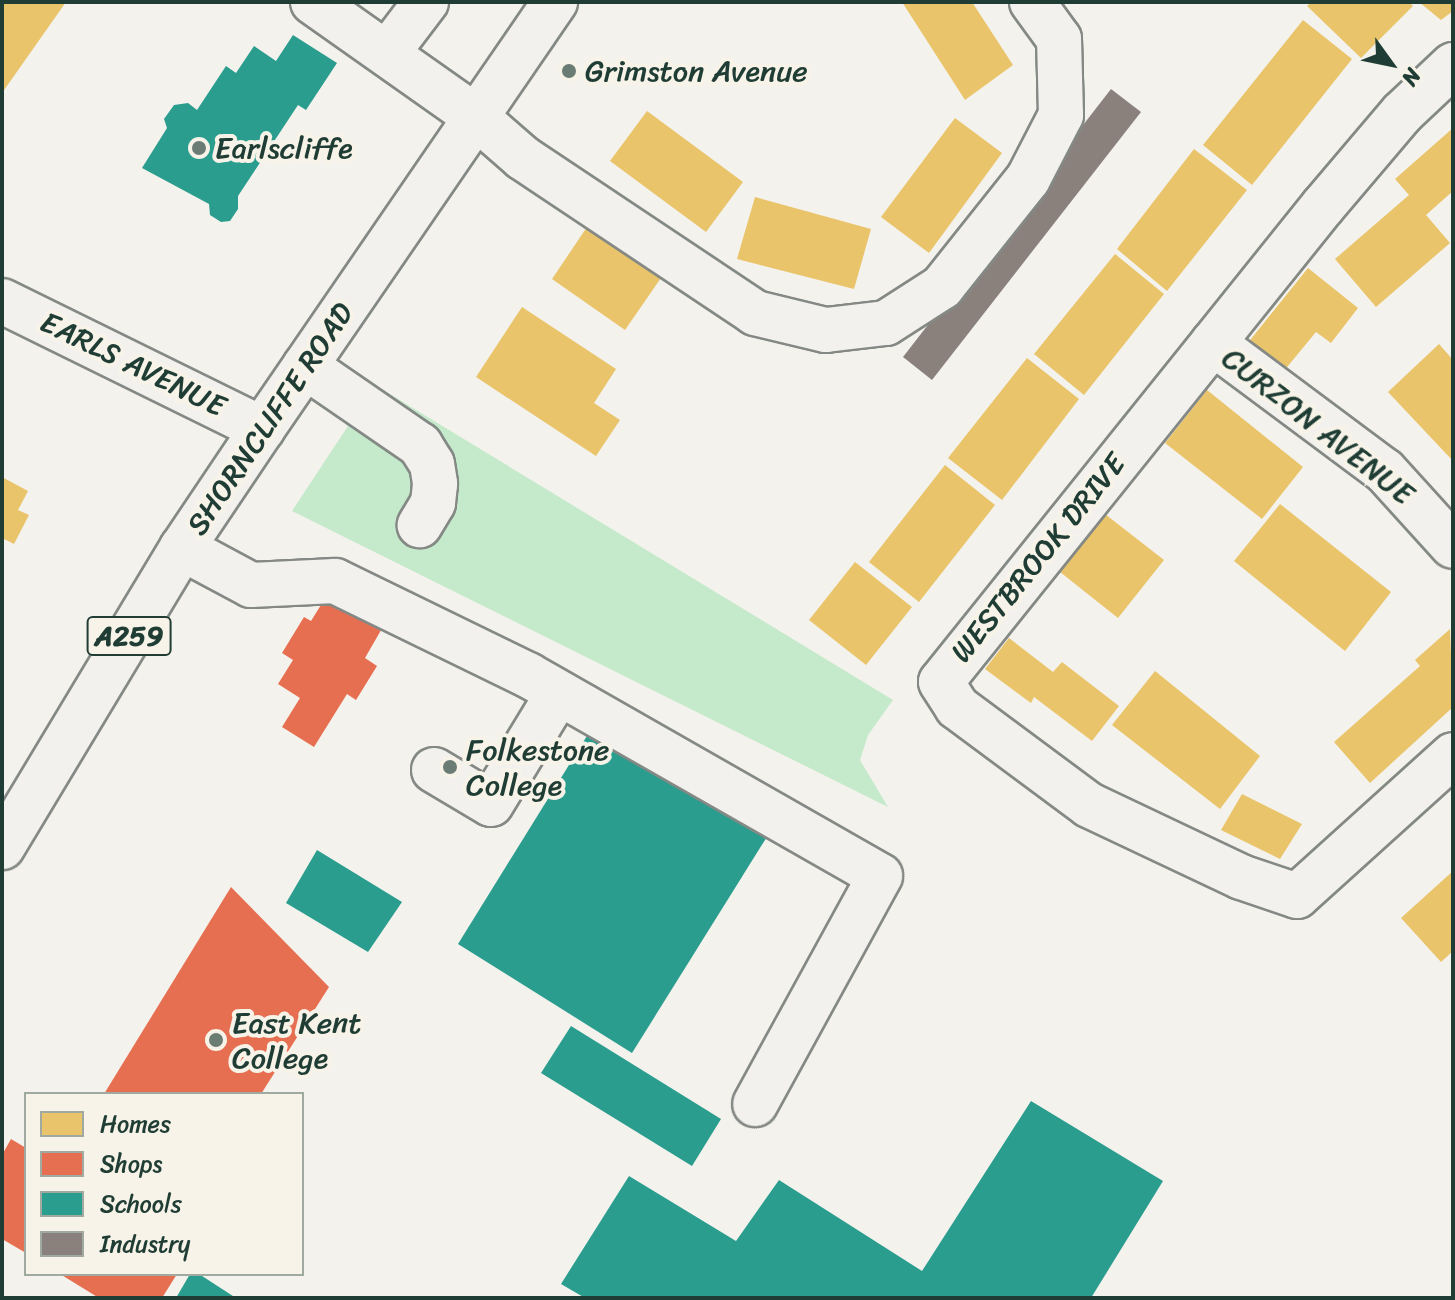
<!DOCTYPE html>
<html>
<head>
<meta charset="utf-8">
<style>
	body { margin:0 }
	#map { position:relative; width:1455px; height:1300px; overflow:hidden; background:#f4f2ec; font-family:Sriracha,sans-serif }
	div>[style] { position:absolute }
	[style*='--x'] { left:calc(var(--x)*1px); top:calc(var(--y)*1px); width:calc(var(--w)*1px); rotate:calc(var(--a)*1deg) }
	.green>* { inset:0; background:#c5eacb }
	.homes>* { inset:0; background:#e9c46a }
	.shops>* { inset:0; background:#e76f51 }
	.schools>* { inset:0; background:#2a9d8f }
	.industry>* { inset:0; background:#8a817c }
	.roads { filter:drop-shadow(2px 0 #848985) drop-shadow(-2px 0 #848985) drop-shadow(0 2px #848985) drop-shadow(0 -2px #848985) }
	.minor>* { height:44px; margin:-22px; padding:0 22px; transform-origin:22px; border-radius:22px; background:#f2f1ed }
	.major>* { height:44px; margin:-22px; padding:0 22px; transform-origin:22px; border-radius:22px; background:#f2f1ed }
	.highway>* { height:44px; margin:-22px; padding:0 22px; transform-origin:22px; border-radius:22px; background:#f2f1ed }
	.dots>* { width:22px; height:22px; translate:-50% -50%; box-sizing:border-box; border:4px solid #f7f3e8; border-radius:50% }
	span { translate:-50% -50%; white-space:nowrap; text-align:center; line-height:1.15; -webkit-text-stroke:8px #f7f3e8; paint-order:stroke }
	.shield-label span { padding:2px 6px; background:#f7f3e8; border:2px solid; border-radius:6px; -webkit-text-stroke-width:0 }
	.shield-label { font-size:28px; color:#1f3d34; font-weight:700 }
	.poi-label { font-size:30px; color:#1f3d34 }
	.left { translate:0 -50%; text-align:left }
	.street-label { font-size:30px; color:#1f3d34 }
	.frame { position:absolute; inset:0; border:4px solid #1f3d34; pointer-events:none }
	.legend { position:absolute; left:24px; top:1092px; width:280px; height:184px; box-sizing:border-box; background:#f7f3e8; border:2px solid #a1aaa0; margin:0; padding:10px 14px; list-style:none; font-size:24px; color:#1f3d34 }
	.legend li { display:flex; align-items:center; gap:16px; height:40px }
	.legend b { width:40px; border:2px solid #a1aaa0 }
	.north { position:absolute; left:1351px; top:24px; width:80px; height:80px; -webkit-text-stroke:6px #f7f3e8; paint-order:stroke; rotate:123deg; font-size:22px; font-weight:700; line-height:32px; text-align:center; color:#1f3d34 }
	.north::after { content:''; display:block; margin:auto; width:28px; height:36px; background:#1f3d34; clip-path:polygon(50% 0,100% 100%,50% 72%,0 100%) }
</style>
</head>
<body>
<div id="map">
	<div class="green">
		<i style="clip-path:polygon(375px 385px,893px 700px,868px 735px,860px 760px,888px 807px,292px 511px)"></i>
	</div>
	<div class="homes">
		<i style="clip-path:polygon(2px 2px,66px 2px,2px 93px)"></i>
		<i style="clip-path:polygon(902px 2px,972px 2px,1013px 65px,965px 100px)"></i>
		<i style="clip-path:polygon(1312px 2px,1409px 2px,1413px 6px,1361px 58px,1307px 6px)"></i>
		<i style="clip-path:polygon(1419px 2px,1453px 2px,1453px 11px,1441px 20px)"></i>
		<i style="clip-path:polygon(1303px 20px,1352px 59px,1252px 185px,1203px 145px)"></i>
		<i style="clip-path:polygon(647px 111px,743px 182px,706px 232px,610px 161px)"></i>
		<i style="clip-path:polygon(955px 118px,1002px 153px,929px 253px,881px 217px)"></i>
		<i style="clip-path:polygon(1453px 128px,1453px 191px,1426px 215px,1450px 243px,1376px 307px,1335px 259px,1409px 195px,1395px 179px)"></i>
		<i style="clip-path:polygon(1194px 149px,1247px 190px,1167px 291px,1117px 249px)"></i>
		<i style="clip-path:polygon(755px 197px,871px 229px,854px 289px,737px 259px)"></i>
		<i style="clip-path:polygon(589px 224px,663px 275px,625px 330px,552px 279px)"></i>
		<i style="clip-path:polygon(1115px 254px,1164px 294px,1084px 395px,1034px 354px)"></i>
		<i style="clip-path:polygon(1308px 268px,1358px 308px,1331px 343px,1316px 332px,1278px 378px,1243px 349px)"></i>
		<i style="clip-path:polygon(522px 307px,616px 369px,594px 403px,620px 420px,596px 456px,476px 377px)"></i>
		<i style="clip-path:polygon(1439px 344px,1453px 360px,1453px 461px,1388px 392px)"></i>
		<i style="clip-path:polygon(1027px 358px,1079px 399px,1002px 500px,948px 458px)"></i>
		<i style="clip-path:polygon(1207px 390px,1303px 467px,1262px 519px,1165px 443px)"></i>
		<i style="clip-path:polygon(945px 465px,995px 505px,919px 602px,869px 562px)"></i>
		<i style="clip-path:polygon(2px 477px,28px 491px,18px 510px,29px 515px,14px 544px,2px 538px)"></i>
		<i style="clip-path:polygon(1280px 504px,1391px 592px,1345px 651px,1234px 561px)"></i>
		<i style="clip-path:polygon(1105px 514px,1164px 560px,1118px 618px,1060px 572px)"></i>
		<i style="clip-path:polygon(855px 562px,912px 607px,866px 665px,809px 620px)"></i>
		<i style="clip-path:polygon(1450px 629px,1453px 707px,1370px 783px,1334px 742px,1420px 666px,1415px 660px)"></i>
		<i style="clip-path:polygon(1009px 638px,1053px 672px,1062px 662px,1119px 706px,1092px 741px,1034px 697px,1031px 703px,985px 669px)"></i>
		<i style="clip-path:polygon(1155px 671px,1260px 756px,1220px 809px,1112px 725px)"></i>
		<i style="clip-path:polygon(1242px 794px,1302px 824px,1280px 859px,1221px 830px)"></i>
		<i style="clip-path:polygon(1453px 871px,1453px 951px,1441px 962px,1401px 918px)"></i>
	</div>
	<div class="shops">
		<i style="clip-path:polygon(329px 592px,384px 625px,365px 658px,377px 666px,356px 700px,347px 694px,314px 747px,282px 727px,300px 698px,278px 684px,293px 660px,282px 653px,304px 617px,311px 621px)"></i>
		<i style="clip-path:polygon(231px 887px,329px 987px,261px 1094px,104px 1094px)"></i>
		<i style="clip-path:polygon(11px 1139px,26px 1148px,26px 1253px,2px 1239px,2px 1155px)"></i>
		<i style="clip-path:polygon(60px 1274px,177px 1274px,162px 1298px,99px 1298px)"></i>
	</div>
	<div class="schools">
		<i style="clip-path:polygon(293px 35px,337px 63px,306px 110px,298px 105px,238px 196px,238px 209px,230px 221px,221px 222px,210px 215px,209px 204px,142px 168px,167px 128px,164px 119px,174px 105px,188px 103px,197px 110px,226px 66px,236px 73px,254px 46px,276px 61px)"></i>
		<i style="clip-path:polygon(595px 723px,770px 832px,632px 1053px,458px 944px)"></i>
		<i style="clip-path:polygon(317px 850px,402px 902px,368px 952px,286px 903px)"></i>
		<i style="clip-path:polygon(571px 1026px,721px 1119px,692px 1166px,541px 1073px)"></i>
		<i style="clip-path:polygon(1031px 1101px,1163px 1181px,1091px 1298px,585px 1298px,561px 1284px,629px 1176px,736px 1241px,779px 1180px,922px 1271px)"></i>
		<i style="clip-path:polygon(190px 1274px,199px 1274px,236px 1298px,176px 1298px)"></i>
	</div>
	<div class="industry">
		<i style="clip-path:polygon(1111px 89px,1141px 112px,932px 380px,903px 357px)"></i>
	</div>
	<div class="roads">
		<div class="minor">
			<i style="--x:313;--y:2;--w:199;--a:35.2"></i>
			<i style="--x:476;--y:117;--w:62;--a:41.1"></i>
			<i style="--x:523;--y:158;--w:279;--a:33.7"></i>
			<i style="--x:755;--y:313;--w:73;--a:13.5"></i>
			<i style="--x:826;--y:330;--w:60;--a:-6.7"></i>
			<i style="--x:886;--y:323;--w:67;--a:-32.7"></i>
			<i style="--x:942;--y:287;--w:138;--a:-51.5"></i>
			<i style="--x:1028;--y:179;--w:72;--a:-62.7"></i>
			<i style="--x:1061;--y:115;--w:76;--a:-91.5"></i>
			<i style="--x:1059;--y:39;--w:46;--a:-126.1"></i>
			<i style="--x:388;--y:52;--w:63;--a:-52.8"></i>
			<i style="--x:1453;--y:65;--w:70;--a:136.7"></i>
			<i style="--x:1402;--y:113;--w:122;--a:130.3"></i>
			<i style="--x:1323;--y:206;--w:610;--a:128.75"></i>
			<i style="--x:941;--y:682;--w:30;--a:57"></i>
			<i style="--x:957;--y:707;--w:164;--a:36.6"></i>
			<i style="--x:1089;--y:805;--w:168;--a:25.3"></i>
			<i style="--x:1241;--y:877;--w:59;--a:18.7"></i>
			<i style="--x:1297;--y:896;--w:210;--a:-42.1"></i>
			<i style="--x:1213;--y:343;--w:214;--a:36.7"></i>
			<i style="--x:1385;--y:471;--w:101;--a:47.8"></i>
			<i style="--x:305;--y:366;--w:140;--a:34.5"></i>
			<i style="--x:420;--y:445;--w:22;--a:58"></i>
			<i style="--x:432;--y:464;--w:20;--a:81"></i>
			<i style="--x:435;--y:484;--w:19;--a:96"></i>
			<i style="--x:433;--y:503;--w:26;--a:121"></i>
			<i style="--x:182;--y:548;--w:78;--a:28.2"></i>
			<i style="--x:251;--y:585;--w:84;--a:-2.7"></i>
			<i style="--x:335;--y:581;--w:215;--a:26"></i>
			<i style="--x:528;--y:675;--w:405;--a:29.7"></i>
			<i style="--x:880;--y:876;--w:260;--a:118.7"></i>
			<i style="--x:434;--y:770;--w:66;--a:30.8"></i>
			<i style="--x:491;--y:804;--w:129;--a:-58.7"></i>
		</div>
		<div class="major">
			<i style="--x:262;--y:429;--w:518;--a:-55.54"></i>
		</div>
		<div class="highway">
			<i style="--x:2;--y:301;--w:290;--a:26.2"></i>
			<i style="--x:262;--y:429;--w:143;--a:123.9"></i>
			<i style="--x:182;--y:548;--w:349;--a:121"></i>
		</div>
	</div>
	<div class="dots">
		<i style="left:569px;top:71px;background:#6a7c74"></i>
		<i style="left:199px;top:148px;background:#6a7c74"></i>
		<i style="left:450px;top:767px;background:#6a7c74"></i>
		<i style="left:216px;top:1040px;background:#6a7c74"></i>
	</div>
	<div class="shield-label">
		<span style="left:129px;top:636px">A259</span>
	</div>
	<div class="poi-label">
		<span class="left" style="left:585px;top:71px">Grimston Avenue</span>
		<span class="left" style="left:215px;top:148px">Earlscliffe</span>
		<span class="left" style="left:466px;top:767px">Folkestone<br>College</span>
		<span class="left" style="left:232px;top:1040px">East Kent<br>College</span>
	</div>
	<div class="street-label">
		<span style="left:133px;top:364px;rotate:26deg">EARLS AVENUE</span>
		<span style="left:270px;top:419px;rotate:-56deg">SHORNCLIFFE ROAD</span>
		<span style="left:1318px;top:426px;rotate:38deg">CURZON AVENUE</span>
		<span style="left:1038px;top:558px;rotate:-51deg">WESTBROOK DRIVE</span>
	</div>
	<div class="frame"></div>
	<ul class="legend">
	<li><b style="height:22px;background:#e9c46a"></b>Homes</li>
	<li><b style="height:22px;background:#e76f51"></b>Shops</li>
	<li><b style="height:22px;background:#2a9d8f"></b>Schools</li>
	<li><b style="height:22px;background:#8a817c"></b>Industry</li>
	</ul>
	<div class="north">N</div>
</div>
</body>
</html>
